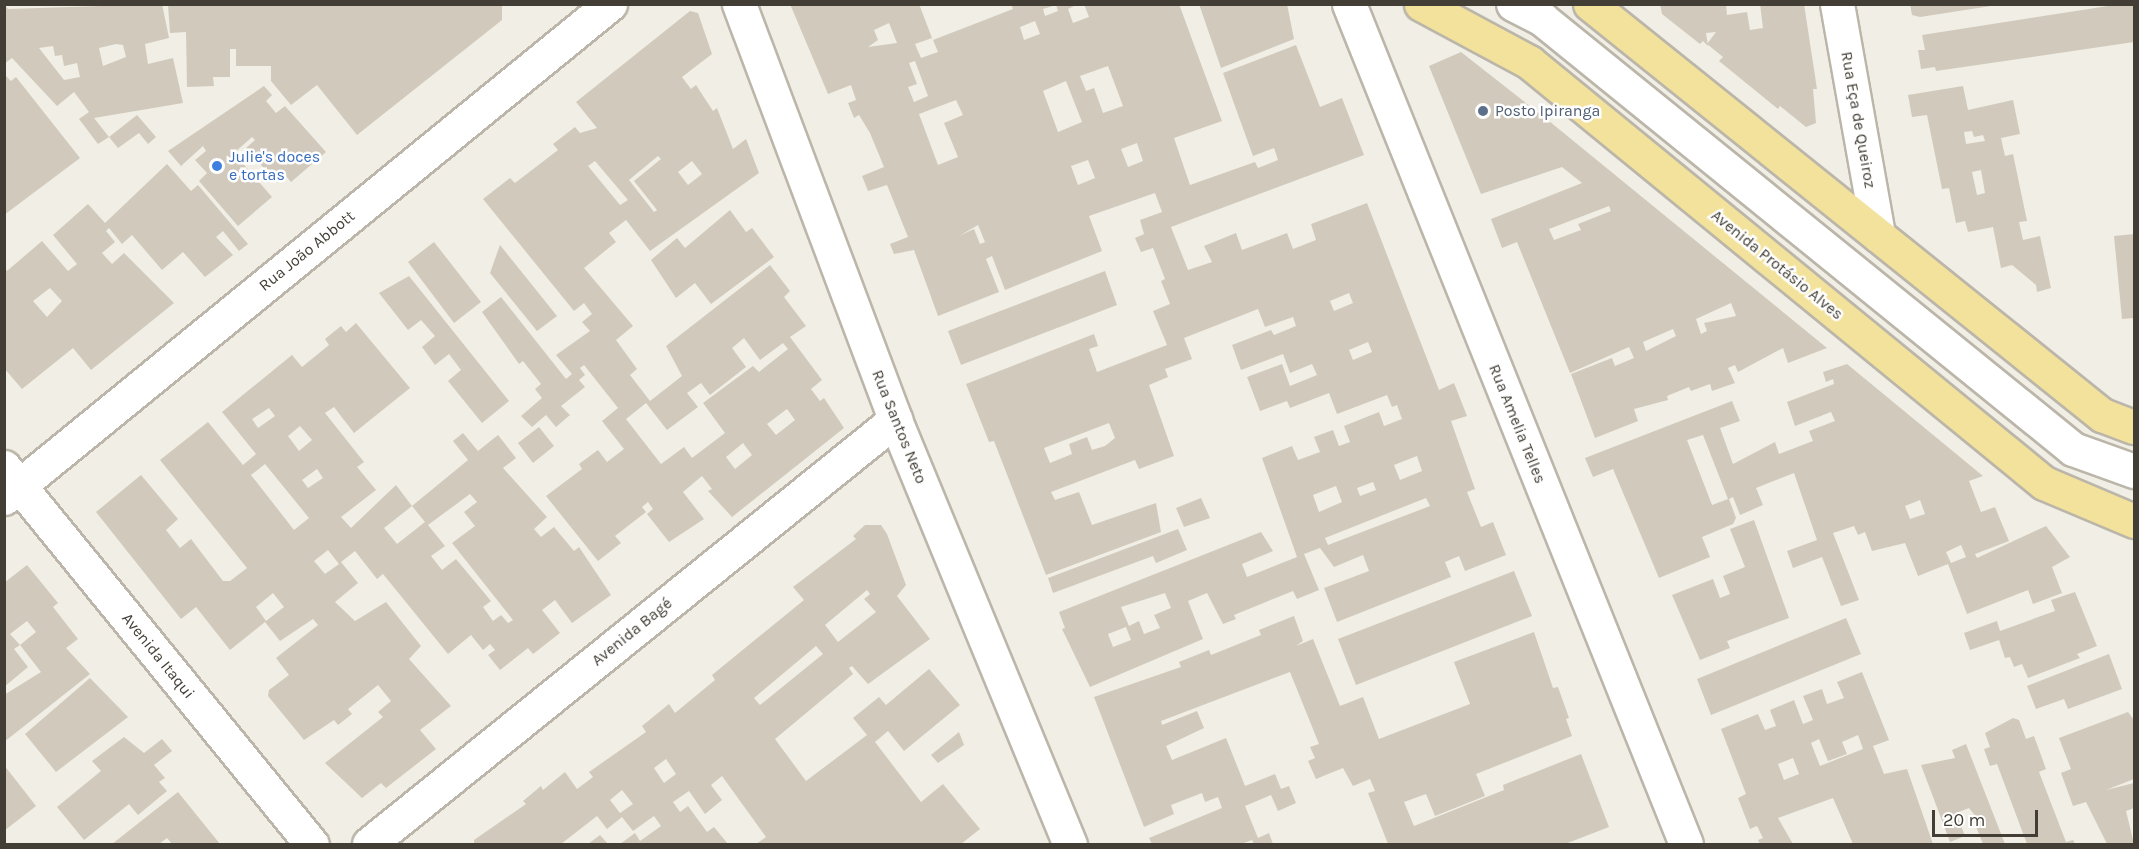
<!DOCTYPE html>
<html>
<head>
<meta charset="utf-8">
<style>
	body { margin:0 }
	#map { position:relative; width:2139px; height:849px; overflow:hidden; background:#f0eee5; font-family:Karla,sans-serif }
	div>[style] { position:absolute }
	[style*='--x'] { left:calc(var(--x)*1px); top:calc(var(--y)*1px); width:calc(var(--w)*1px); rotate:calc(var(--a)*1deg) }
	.building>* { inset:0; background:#d1cabc }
	.roads { filter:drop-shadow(2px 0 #bbb6a9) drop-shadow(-2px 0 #bbb6a9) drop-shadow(0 2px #bbb6a9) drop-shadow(0 -2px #bbb6a9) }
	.minor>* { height:33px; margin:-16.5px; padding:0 16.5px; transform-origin:16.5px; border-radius:16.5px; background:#fff }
	.major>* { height:33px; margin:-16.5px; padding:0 16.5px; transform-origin:16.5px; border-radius:16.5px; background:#f3e29b }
	.dots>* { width:16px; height:16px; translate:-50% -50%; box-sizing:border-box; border:3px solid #fff; border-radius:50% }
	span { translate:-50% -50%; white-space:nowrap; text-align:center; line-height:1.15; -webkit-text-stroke:5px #fff; paint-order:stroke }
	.service-label { font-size:16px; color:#4e5e75 }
	.left { translate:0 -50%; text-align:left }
	.street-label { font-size:16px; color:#423e35 }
	.shop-label { font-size:16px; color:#366cbe }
	.frame { position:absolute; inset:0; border:6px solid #423e35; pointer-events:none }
	.scale { position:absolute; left:1932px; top:810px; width:106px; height:27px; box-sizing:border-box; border:3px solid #423e35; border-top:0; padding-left:8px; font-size:18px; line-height:21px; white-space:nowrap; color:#423e35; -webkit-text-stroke:4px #fff; paint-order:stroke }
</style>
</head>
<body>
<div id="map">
	<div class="building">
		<i style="clip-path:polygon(evenodd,4px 4px,8px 9px,162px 4px,169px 38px,145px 44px,148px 64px,173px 58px,183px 103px,94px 118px,109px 137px,98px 144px,79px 119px,89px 112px,74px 92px,57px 106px,12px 58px,4px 64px,4px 4px,116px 44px,123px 45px,126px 57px,103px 66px,99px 48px,116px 44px,4px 4px,53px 46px,55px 56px,62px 55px,64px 66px,77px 63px,80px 77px,64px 80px,39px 48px,53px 46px)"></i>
		<i style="clip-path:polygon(502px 4px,502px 20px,357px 135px,317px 85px,291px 105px,271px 81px,271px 66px,236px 66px,236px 49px,230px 49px,230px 77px,213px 77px,214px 86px,187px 87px,186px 32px,170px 33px,168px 5px)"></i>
		<i style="clip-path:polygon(evenodd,790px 4px,919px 4px,932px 38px,915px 44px,921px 58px,938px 52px,933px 40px,1013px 9px,1011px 4px,1078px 4px,1068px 9px,1073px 23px,1089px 17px,1084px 4px,1179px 4px,1222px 121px,1174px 138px,1190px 185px,1255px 162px,1258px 168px,1278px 160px,1274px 148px,1253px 156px,1223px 73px,1296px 45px,1320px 107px,1342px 98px,1364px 155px,1171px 227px,1188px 270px,1212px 262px,1204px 246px,1236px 233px,1242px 250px,1287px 233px,1293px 249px,1316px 240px,1311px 224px,1367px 203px,1439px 390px,1454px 383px,1467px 416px,1451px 421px,1475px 489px,1467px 492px,1481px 527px,1493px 522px,1506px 555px,1465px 571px,1459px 556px,1445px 562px,1451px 577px,1337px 622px,1324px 588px,1369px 571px,1363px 555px,1334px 567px,1320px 548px,1304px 554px,1319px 590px,1297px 599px,1293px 591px,1234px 615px,1236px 619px,1223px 624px,1207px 593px,1188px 601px,1203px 639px,1090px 687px,1062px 629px,1065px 628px,1059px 612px,1261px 532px,1273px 551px,1242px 564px,1247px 577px,1297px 557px,1262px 458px,1292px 446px,1298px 460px,1320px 452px,1314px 437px,1333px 430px,1339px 446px,1350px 442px,1344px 426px,1379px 412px,1384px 426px,1402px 419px,1397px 405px,1392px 407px,1387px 395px,1337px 414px,1329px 393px,1290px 408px,1287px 401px,1260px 411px,1247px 377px,1282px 364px,1290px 386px,1317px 375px,1312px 364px,1290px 373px,1283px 354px,1241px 370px,1232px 345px,1271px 330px,1274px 335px,1296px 326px,1293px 317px,1265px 327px,1258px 309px,1184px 338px,1192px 359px,1165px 369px,1168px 377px,1149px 385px,1174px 456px,1139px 469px,1135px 460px,1051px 492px,1055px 500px,1079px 492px,1092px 525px,1156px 503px,1161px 532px,1046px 575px,994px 441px,989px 442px,966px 384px,1094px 334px,1098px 346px,1089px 349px,1097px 372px,1167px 345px,1153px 311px,1170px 304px,1161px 281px,1165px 279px,1153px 248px,1141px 252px,1135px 238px,1144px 234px,1140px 220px,1162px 212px,1155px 193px,1089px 216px,1102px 251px,1005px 290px,992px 256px,986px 259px,999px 292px,938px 316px,914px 250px,894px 254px,890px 244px,908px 237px,887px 185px,868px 191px,862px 176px,884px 167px,870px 133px,859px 115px,854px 118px,848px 103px,856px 100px,851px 85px,828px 94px,790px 4px,1056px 5px,1058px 11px,1045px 16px,1043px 9px,1056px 5px,790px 4px,1035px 21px,1040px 34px,1024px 40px,1020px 27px,1035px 21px,790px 4px,889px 23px,897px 43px,868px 47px,878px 40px,874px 30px,889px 23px,790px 4px,915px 61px,928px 96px,914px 102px,908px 87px,917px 84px,909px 63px,915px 61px,790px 4px,1108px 66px,1123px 106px,1103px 113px,1094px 88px,1086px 91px,1080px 76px,1108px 66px,790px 4px,1066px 81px,1082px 122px,1058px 132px,1043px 91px,1066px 81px,790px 4px,956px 100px,963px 115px,944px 123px,958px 157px,938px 165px,919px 114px,956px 100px,790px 4px,1137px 143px,1143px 161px,1128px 167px,1121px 149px,1137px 143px,790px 4px,1088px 160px,1095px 178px,1078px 185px,1071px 166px,1088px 160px,790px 4px,978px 225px,985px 242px,980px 244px,974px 229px,959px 236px,978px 225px,790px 4px,1349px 293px,1353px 303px,1334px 311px,1330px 301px,1349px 293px,790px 4px,1368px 342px,1372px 352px,1353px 360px,1349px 350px,1368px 342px,790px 4px,1109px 423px,1115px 438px,1105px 446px,1092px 450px,1087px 437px,1069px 444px,1072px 454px,1050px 463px,1044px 448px,1109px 423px,790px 4px,1417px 456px,1422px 471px,1400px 480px,1394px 465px,1417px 456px,790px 4px,1373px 482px,1376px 490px,1360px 496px,1357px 488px,1373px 482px,790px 4px,1336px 486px,1342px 502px,1319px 512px,1313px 495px,1336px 486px,790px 4px,1426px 498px,1430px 506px,1328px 545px,1325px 538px,1426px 498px,790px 4px,1165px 593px,1171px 608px,1154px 615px,1160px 628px,1144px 634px,1139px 621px,1129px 626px,1121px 607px,1165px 593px,790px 4px,1126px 627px,1131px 640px,1113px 647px,1108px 634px,1126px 627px)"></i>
		<i style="clip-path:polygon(1199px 4px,1287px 4px,1294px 39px,1221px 68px)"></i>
		<i style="clip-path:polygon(1660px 4px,1726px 4px,1727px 15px,1747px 12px,1750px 30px,1763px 28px,1760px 4px,1804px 4px,1817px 89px,1813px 89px,1816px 123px,1806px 127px,1780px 106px,1778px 109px,1719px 61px,1723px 57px,1707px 44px,1716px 32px,1706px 33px,1708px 46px,1703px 41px,1700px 44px,1662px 14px)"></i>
		<i style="clip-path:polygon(1910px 4px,1991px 4px,1991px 6px,1920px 17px,1912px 15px)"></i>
		<i style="clip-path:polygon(2121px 4px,2134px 4px,2134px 42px,1936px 71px,1935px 67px,1921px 69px,1918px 50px,1925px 50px,1922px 35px)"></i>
		<i style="clip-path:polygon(evenodd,690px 11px,698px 13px,712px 54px,682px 77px,691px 89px,696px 85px,713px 111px,717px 108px,733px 149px,746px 139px,759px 173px,650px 251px,626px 220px,609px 233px,616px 242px,584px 268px,633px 326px,616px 340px,637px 369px,630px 375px,650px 401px,682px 376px,666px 346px,770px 265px,790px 291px,784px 297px,806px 326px,790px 337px,822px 380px,811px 389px,820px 401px,824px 398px,844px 428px,732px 517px,708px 491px,712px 489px,702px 476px,683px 492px,704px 519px,669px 542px,647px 514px,653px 509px,648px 502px,642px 507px,646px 512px,615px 536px,621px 543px,598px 561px,546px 496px,582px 469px,579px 464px,598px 450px,607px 462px,624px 449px,602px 421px,618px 408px,584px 365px,580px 368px,585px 375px,579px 380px,585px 387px,561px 406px,570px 415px,556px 427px,546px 415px,532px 427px,521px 416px,542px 398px,535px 389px,541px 384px,523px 361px,519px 364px,482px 312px,501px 297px,566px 379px,572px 374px,556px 355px,590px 331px,582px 322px,592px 314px,584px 303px,574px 311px,483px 199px,510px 178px,515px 183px,558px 150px,553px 144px,575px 127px,580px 133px,597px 128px,576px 102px,690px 11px,658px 156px,661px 159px,634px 181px,657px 210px,654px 212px,629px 180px,658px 156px,690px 11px,595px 161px,628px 200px,620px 205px,588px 166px,595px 161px,690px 11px,692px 161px,702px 174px,688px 185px,678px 172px,692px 161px,690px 11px,744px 338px,760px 360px,783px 343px,788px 349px,759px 372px,753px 366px,703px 403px,725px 433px,692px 458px,684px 447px,661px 464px,626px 419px,646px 403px,667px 430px,698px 407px,687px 393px,701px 383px,710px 395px,746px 367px,732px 348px,744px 338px,690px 11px,787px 409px,795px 420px,776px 435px,767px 424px,787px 409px,690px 11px,743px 443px,752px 455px,735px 469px,726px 457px,743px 443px)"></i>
		<i style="clip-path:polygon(evenodd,1461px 52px,1549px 121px,1827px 348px,1788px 363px,1783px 348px,1738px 372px,1735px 365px,1728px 368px,1735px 383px,1712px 391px,1710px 384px,1691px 391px,1689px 387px,1667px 396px,1668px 400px,1634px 409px,1638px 421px,1595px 438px,1571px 374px,1612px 358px,1615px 366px,1634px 358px,1629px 347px,1570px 373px,1517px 242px,1502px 248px,1491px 219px,1582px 183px,1562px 167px,1481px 194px,1429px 66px,1461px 52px,1609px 206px,1611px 211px,1578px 224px,1581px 230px,1554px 240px,1549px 229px,1609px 206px,1461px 52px,1731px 303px,1736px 316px,1704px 323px,1707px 331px,1701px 334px,1696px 319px,1731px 303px,1461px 52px,1673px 329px,1676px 336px,1646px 351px,1643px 342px,1673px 329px)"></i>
		<i style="clip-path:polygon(4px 74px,11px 81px,16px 77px,80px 158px,4px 215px)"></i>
		<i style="clip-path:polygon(264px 86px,272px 95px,266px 101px,276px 113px,285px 106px,326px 152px,291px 182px,286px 176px,277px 183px,246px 148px,255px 140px,252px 137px,234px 153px,272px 197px,238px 226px,199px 181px,207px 173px,195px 160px,206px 151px,203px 146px,181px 166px,168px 151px)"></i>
		<i style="clip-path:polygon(evenodd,1963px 86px,1968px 110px,2013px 100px,2020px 134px,2001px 138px,2005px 156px,2013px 154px,2027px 221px,2019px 222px,2023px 240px,2040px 236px,2051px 288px,2037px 292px,2036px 285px,2012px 265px,2001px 268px,1993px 227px,1968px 232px,1965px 221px,1956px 223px,1949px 188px,1942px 189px,1927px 115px,1912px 117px,1908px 95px,1963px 86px,1972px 131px,1974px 137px,1983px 135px,1985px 141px,1966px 144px,1964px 132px,1972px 131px,1963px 86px,1981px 170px,1985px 193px,1977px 195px,1972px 172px,1981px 170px)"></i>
		<i style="clip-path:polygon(137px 115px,156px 137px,148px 144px,139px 133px,118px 148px,109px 137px)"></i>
		<i style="clip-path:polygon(evenodd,167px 164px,191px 191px,198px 185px,248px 244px,239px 251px,223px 231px,216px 237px,233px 255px,205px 277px,183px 252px,162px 270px,132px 235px,122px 244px,109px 228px,106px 231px,115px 242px,102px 253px,112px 264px,124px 253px,174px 303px,91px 370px,73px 348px,22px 389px,4px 368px,4px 267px,7px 271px,42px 241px,68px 271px,77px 264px,53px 235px,88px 204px,105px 223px,167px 164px,50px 288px,62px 301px,47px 317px,33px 301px,50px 288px)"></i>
		<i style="clip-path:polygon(730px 210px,746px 232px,752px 228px,774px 257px,711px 304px,695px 283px,676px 298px,651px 260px,677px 238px,685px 248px)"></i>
		<i style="clip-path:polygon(2134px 234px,2134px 318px,2122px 319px,2114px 236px)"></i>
		<i style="clip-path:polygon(434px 242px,481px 302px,454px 323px,408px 262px)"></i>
		<i style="clip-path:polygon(500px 245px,557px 316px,537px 331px,490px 273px)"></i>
		<i style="clip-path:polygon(1105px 271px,1117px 305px,961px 365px,948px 331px)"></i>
		<i style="clip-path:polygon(409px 276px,509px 401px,482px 423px,448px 381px,461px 370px,449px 354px,435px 365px,422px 347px,435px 336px,421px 320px,408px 330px,379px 293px)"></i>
		<i style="clip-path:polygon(evenodd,356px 323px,410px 388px,354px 433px,334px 407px,325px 413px,364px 462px,357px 467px,376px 490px,341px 517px,351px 528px,396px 485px,412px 506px,468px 460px,453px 441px,463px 433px,478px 451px,498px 435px,516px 458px,503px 468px,547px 517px,534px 529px,541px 537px,554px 527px,574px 551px,579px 547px,611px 595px,572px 623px,555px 600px,542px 610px,560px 633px,533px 654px,528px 648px,500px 670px,488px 655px,495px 650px,490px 644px,483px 650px,471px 635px,448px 654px,383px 574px,377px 579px,355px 551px,341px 562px,358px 583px,335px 602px,355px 621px,386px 602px,421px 646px,409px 659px,451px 706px,420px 730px,436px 749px,386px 788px,381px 783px,362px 798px,325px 763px,383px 717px,378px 712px,391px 701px,378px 685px,348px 709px,352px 714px,338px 725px,334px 720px,304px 740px,268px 696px,269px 690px,289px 675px,276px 658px,318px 625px,313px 619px,280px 641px,265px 622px,230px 650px,196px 607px,181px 619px,96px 512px,141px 475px,178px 519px,166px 530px,180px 548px,191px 539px,223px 581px,230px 581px,247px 568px,160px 460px,208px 422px,243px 465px,256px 454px,222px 412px,292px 355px,302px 367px,329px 345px,325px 339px,341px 326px,346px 332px,356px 323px,269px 408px,275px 416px,258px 428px,252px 419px,269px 408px,356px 323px,300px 426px,312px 440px,299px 451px,288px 436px,300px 426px,356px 323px,265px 464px,309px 518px,294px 530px,251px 475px,265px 464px,356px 323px,317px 469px,323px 478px,308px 488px,302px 480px,317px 469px,356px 323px,470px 494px,477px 502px,464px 512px,475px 526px,452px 543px,513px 620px,508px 623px,501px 615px,493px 621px,483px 607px,491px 601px,456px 559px,442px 570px,431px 556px,445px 546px,428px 525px,470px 494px,356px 323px,412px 506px,425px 522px,397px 544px,384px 528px,412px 506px,356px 323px,328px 550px,339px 564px,325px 574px,314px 561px,328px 550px,356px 323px,273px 593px,284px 607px,266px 621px,256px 607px,273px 593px)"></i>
		<i style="clip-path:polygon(evenodd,1847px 364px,1983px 476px,1969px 481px,1981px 512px,1995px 507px,2009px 541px,1975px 554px,1977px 558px,2046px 526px,2070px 557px,2052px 567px,2062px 593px,2033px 604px,2028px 590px,1967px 614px,1948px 564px,1918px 576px,1905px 543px,1872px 551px,1865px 532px,1858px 535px,1854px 526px,1833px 533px,1859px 600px,1841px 606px,1822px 557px,1793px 568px,1787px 551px,1817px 540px,1794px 473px,1756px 488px,1763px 505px,1740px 515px,1733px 497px,1729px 499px,1736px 518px,1733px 524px,1702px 537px,1710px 557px,1659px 578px,1613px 469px,1593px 477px,1585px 458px,1732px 401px,1740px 421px,1720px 428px,1733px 464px,1775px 442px,1779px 454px,1813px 441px,1809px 431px,1835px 421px,1831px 412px,1795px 426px,1787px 402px,1834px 384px,1833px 379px,1826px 382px,1823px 372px,1847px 364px,1703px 435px,1728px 499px,1712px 505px,1687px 440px,1703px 435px,1847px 364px,1920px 500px,1925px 514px,1910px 519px,1905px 506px,1920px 500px,1847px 364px,1961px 545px,1966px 557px,1951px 563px,1946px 552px,1961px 545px)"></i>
		<i style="clip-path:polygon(539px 427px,554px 446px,533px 463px,518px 443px)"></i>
		<i style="clip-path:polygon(1201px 498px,1210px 518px,1184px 527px,1176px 508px)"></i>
		<i style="clip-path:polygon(1754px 520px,1789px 618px,1727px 641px,1730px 648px,1700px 660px,1672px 595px,1713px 579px,1720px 598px,1730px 594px,1723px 576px,1745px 567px,1730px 529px)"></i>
		<i style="clip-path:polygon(evenodd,865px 525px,881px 525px,887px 534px,906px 585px,897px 596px,930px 639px,868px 684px,852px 666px,849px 668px,853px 674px,775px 739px,806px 781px,867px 735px,853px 718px,879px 697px,886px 705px,929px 669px,960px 705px,904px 751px,888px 731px,875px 742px,921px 802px,943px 784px,980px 829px,961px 844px,756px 844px,766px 837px,722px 776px,711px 785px,722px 800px,705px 814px,689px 791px,673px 802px,680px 812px,688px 806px,707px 832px,714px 827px,728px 844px,620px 844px,635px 833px,640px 841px,661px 826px,654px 816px,633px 831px,622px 817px,607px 829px,597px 816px,561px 844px,474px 844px,474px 840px,526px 804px,523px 801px,541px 786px,543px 790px,565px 772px,577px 789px,593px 777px,589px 772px,646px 732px,642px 726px,669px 704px,675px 713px,715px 680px,712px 675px,804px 600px,793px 587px,856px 539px,853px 536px,865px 525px,867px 590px,870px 594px,864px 599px,876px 612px,838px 642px,825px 625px,867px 590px,865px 525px,816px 646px,823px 654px,760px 705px,754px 698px,816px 646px,865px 525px,666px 759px,676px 774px,664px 783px,654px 768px,666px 759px,865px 525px,622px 790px,633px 804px,620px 813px,610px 800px,622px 790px)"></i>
		<i style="clip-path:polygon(1178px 529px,1187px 550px,1156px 563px,1153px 556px,1053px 593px,1048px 578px)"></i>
		<i style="clip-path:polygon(27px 565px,58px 603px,53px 607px,78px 639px,66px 648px,90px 674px,4px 742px,4px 695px,41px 672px,20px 645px,36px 632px,27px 621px,10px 634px,20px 645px,14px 649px,28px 667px,4px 687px,4px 583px)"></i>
		<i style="clip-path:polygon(1514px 571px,1532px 616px,1356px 685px,1338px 639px)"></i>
		<i style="clip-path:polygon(2075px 592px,2097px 646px,2077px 654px,2080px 658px,2028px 678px,2022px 664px,2014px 667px,2010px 657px,2005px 658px,1999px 640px,1970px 650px,1964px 633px,1997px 621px,2000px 631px,2055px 611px,2051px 600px)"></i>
		<i style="clip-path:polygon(1294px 616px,1303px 641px,1296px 646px,1313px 639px,1340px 706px,1363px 697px,1379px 739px,1470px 704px,1454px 662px,1534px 632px,1553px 688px,1558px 687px,1569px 718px,1566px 719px,1572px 736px,1476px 774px,1485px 796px,1435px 816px,1426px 794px,1404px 802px,1414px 826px,1504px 790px,1503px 785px,1581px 754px,1609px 827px,1565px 844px,1388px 844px,1368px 793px,1375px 791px,1370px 779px,1353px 786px,1343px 768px,1316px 779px,1308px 761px,1315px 758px,1310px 747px,1319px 744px,1290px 672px,1161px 721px,1162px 725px,1197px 711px,1204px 728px,1166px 746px,1172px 760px,1226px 738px,1245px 786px,1275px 774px,1281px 789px,1289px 786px,1296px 803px,1278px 811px,1271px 795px,1245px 806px,1258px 838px,1269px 833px,1273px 844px,1254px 844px,1252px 840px,1241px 844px,1152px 844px,1149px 838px,1222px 808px,1218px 797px,1205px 802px,1202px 793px,1171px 805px,1174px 814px,1144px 827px,1094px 697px,1181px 667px,1179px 662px,1209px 650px,1211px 655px,1261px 635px,1259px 630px)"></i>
		<i style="clip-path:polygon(1846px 618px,1861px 654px,1711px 715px,1697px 679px)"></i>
		<i style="clip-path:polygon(2109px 654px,2122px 689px,2068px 709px,2064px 699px,2036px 709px,2027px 686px)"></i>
		<i style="clip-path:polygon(evenodd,1862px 672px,1889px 740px,1873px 746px,1884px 774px,1907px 769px,1933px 844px,1853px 844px,1833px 798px,1778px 818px,1793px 844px,1760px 844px,1758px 840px,1763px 838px,1757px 826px,1750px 829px,1738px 798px,1746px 794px,1721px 729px,1758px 714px,1765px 730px,1776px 726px,1770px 710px,1794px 700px,1803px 724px,1813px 720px,1803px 696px,1822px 689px,1827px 704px,1844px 698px,1837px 682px,1862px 672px,1858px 735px,1863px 749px,1820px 766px,1811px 743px,1819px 739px,1828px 761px,1847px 754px,1842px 742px,1858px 735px,1862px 672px,1793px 758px,1799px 774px,1784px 780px,1778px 764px,1793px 758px)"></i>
		<i style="clip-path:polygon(90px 678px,128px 717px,56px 772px,25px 734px)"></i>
		<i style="clip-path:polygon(2128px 712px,2134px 720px,2134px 779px,2106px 790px,2134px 783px,2134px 808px,2126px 811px,2134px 844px,2107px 844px,2086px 802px,2073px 806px,2061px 773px,2071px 769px,2059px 738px)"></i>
		<i style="clip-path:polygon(2013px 718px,2019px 720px,2026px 739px,2034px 736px,2046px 769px,2039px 772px,2066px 842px,2073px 840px,2075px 844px,2027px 844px,1997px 764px,1990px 766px,1984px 749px,1990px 747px,1985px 733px)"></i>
		<i style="clip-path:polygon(959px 732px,964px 745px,938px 763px,931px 755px)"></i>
		<i style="clip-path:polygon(124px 737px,144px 753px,162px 739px,172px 751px,154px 765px,165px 778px,159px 782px,167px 791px,138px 815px,129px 804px,84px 840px,57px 807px,101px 771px,92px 761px)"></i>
		<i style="clip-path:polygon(1966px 744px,2005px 844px,1983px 844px,1975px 824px,1980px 822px,1969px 808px,1956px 813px,1965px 836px,1950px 842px,1921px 765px,1955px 758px,1952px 750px)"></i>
		<i style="clip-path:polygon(4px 765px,36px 806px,4px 831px)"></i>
		<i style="clip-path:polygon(178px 792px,220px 844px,172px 844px,167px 838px,159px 844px,112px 844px)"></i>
		<i style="clip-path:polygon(600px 835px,608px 844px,588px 844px)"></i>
	</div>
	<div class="roads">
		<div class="minor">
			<i style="--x:739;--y:4;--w:444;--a:69.4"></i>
			<i style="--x:895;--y:420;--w:459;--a:67.6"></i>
			<i style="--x:1349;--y:4;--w:905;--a:68.14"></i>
			<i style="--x:1513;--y:4;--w:33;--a:27"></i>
			<i style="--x:1542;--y:19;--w:683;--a:39"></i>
			<i style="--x:2073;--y:449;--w:65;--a:19.8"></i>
			<i style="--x:1837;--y:4;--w:235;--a:79.9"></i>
			<i style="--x:4;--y:467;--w:487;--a:50.8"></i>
			<i style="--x:4;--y:498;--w:782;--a:-39.19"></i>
			<i style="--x:369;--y:844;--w:676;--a:-38.87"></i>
		</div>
		<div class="major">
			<i style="--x:1421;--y:4;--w:123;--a:28.2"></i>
			<i style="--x:1529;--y:62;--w:665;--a:39.27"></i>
			<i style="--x:2044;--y:483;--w:98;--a:22.9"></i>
			<i style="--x:1590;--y:4;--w:657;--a:38.76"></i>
			<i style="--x:2102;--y:415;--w:34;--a:21"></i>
		</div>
	</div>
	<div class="dots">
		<i style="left:1483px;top:111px;background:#5c6f8a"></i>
		<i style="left:217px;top:166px;background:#3f7fe0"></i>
	</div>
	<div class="service-label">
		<span class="left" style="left:1495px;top:111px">Posto Ipiranga</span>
	</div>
	<div class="street-label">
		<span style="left:1858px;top:120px;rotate:80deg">Rua Eça de Queiroz</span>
		<span style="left:307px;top:251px;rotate:-39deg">Rua João Abbott</span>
		<span style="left:1777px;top:265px;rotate:39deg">Avenida Protásio Alves</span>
		<span style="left:1517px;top:424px;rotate:68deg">Rua Amelia Telles</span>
		<span style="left:899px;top:427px;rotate:68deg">Rua Santos Neto</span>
		<span style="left:632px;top:632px;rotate:-39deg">Avenida Bagé</span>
		<span style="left:158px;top:656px;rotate:51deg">Avenida Itaqui</span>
	</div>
	<div class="shop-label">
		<span class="left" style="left:229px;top:166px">Julie's doces<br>e tortas</span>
	</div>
	<div class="frame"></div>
	<div class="scale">20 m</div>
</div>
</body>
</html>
